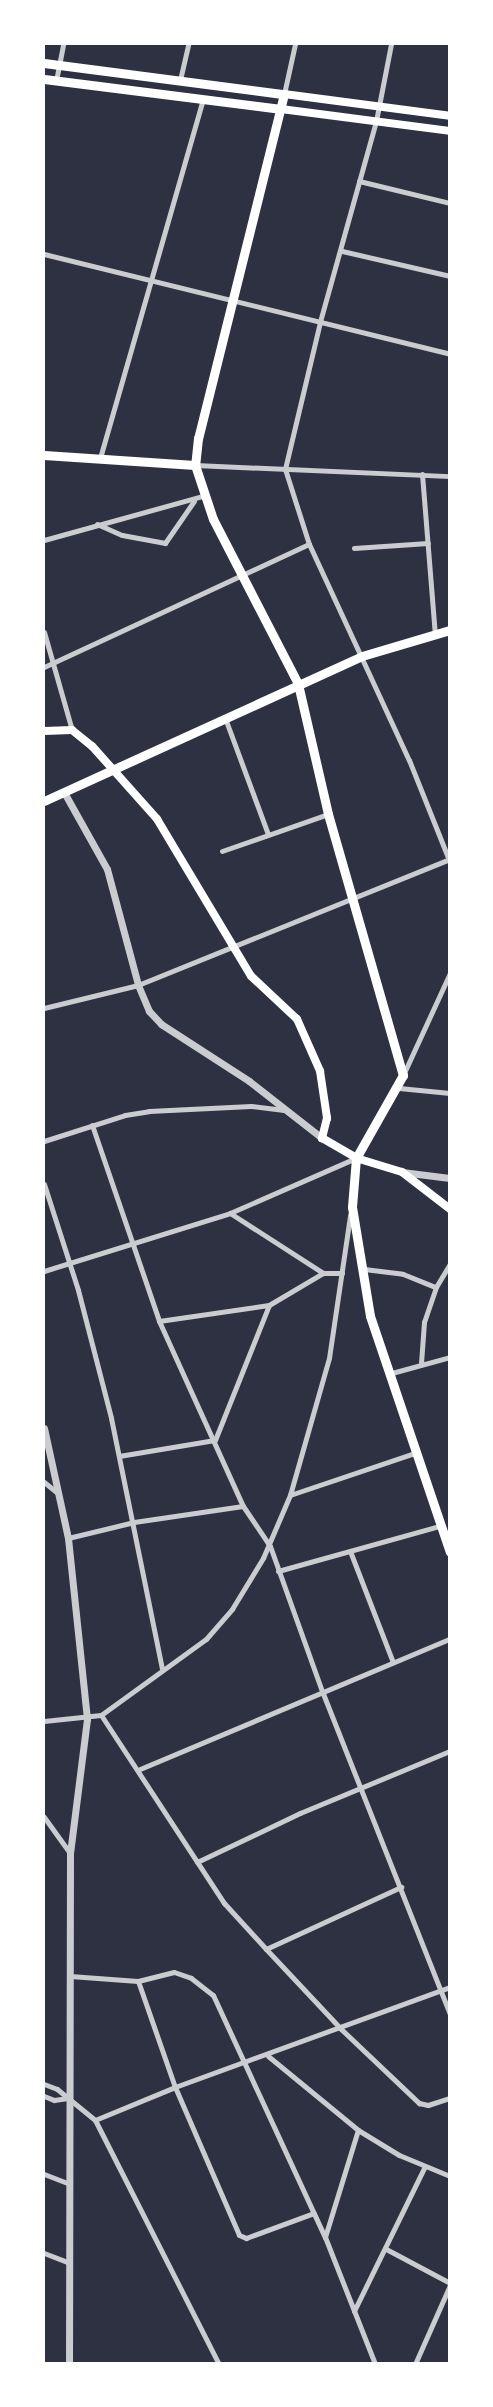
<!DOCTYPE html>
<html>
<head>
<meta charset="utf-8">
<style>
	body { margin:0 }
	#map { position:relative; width:493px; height:2407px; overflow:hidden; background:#2d3142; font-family:Manrope,sans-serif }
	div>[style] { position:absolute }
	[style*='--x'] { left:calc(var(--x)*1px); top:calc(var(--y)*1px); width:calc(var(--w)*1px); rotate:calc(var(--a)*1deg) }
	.minor>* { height:5px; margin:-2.5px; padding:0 2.5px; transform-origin:2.5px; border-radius:2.5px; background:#caccd0 }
	.tertiary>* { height:7px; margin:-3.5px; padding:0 3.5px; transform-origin:3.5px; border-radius:3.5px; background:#caccd0 }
	.secondary>* { height:8px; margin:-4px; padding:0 4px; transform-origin:4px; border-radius:4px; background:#fff }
	.primary>* { height:9px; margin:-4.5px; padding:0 4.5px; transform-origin:4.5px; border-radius:4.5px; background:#fff }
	span { translate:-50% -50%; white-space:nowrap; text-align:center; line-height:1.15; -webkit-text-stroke:5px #fff; paint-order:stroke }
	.frame { position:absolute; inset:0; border:45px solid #fff; pointer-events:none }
</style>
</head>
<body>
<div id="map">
	<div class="minor">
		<i style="--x:391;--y:44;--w:78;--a:101"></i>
		<i style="--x:376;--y:121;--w:209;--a:105.6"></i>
		<i style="--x:320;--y:322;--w:151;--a:103.4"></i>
		<i style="--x:285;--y:469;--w:79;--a:72.3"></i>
		<i style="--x:309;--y:544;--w:238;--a:65.2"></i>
		<i style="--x:409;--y:760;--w:108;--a:68.2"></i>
		<i style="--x:180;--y:80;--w:37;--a:-77"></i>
		<i style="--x:56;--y:81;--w:38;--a:-79"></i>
		<i style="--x:284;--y:94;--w:51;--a:-77.6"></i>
		<i style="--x:359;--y:181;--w:94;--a:13.6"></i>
		<i style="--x:342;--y:251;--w:111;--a:13"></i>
		<i style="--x:44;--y:254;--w:418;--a:13.8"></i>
		<i style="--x:100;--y:458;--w:373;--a:-74"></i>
		<i style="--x:195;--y:465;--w:255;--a:2.5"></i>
		<i style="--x:422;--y:474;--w:161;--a:85.4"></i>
		<i style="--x:97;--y:524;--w:27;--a:24"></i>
		<i style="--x:122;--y:535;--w:44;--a:10.5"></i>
		<i style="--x:165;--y:543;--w:51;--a:-55.4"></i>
		<i style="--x:44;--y:540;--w:165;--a:-15.5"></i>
		<i style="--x:354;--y:548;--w:74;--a:-3.9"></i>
		<i style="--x:44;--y:632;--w:102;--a:74.1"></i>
		<i style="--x:44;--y:667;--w:292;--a:-24.9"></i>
		<i style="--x:225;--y:718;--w:124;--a:69.7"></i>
		<i style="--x:222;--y:851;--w:112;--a:-19.2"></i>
		<i style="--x:44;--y:1008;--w:97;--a:-13.7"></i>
		<i style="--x:138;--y:985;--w:336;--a:-22"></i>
		<i style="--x:404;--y:1073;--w:110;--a:-65.3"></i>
		<i style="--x:399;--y:1088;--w:51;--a:5.6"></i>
		<i style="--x:92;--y:1125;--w:207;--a:71.1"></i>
		<i style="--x:159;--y:1321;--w:203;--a:65.6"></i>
		<i style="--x:243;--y:1506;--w:48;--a:56"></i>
		<i style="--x:270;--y:1546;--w:154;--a:70.3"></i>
		<i style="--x:322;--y:1691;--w:348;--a:68.4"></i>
		<i style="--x:44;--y:1141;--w:85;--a:-17.8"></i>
		<i style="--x:125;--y:1115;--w:24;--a:-9"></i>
		<i style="--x:149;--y:1111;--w:102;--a:-2.8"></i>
		<i style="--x:251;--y:1106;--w:35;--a:7"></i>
		<i style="--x:44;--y:1184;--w:111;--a:72.2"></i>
		<i style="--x:78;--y:1290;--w:132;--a:75.5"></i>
		<i style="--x:111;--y:1418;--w:255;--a:78.5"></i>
		<i style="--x:230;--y:1213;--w:111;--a:32.8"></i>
		<i style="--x:323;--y:1273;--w:19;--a:0"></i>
		<i style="--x:364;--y:1269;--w:39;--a:7"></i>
		<i style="--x:403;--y:1274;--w:35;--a:22"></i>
		<i style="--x:44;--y:1271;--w:195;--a:-17.3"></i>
		<i style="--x:230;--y:1213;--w:137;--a:-23.6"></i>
		<i style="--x:159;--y:1321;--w:111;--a:-8.3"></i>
		<i style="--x:269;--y:1305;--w:63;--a:-30.7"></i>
		<i style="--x:421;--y:1363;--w:41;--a:-85.8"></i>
		<i style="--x:424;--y:1322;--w:37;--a:-71"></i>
		<i style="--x:436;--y:1287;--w:27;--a:-59"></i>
		<i style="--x:388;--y:1374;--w:64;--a:-15.3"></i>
		<i style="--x:119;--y:1456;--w:97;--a:-9.5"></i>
		<i style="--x:215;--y:1440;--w:145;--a:-68.2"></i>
		<i style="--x:44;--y:1482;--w:19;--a:39"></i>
		<i style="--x:290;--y:1495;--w:132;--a:-18.6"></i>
		<i style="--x:68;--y:1538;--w:68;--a:-13.6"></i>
		<i style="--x:134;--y:1522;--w:110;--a:-8.4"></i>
		<i style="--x:350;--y:1551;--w:117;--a:68.9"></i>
		<i style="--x:278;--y:1571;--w:167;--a:-15.6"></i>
		<i style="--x:101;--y:1715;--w:225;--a:56.8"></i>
		<i style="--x:224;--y:1903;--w:62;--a:47.6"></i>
		<i style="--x:266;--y:1949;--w:110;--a:46.8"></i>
		<i style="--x:341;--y:2029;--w:108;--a:43.5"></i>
		<i style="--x:419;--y:2103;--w:9;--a:13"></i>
		<i style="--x:428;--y:2105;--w:23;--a:-18"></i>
		<i style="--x:44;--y:1721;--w:57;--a:-6"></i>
		<i style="--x:101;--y:1715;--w:130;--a:-35.9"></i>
		<i style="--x:206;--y:1639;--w:40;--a:-49"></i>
		<i style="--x:232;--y:1609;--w:60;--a:-58.7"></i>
		<i style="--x:263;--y:1558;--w:69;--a:-66.8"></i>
		<i style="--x:290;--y:1495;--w:142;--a:-74.1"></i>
		<i style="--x:329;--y:1358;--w:145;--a:-81.6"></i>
		<i style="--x:140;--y:1769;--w:336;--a:-22.8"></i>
		<i style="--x:44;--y:1817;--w:44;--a:54.2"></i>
		<i style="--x:197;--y:1862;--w:114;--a:-25.4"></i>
		<i style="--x:300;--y:1813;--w:162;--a:-22.5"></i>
		<i style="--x:266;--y:1949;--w:149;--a:-24.7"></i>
		<i style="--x:70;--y:1976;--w:68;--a:4.2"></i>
		<i style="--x:138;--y:1981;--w:37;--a:-14"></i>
		<i style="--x:174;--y:1972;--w:18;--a:19"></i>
		<i style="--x:191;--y:1978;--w:28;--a:38"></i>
		<i style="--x:213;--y:1995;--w:267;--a:65.2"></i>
		<i style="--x:325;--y:2237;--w:136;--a:68.5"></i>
		<i style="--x:138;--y:1981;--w:112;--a:70.8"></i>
		<i style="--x:175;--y:2087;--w:161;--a:66.6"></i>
		<i style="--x:239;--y:2235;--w:8;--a:23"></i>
		<i style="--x:246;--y:2238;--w:72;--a:-20.2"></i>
		<i style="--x:268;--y:2056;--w:117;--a:39.4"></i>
		<i style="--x:358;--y:2130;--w:48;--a:31.4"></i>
		<i style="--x:399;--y:2155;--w:55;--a:22.4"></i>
		<i style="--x:44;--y:2084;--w:14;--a:21"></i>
		<i style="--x:57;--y:2089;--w:49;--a:39.2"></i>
		<i style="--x:95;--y:2120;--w:274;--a:63.1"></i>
		<i style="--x:44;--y:2096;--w:11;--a:22"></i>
		<i style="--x:54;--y:2100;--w:14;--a:-8"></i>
		<i style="--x:95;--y:2120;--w:87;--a:-22.4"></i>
		<i style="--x:175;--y:2087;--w:293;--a:-20"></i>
		<i style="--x:44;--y:2174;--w:25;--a:21"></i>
		<i style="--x:325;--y:2237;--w:112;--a:-72.9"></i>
		<i style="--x:386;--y:2249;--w:72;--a:28"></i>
		<i style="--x:44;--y:2253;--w:26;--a:21"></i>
		<i style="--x:354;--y:2311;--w:161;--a:-63.9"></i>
		<i style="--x:415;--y:2364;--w:86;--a:-66.1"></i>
	</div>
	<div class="tertiary">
		<i style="--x:65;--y:794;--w:86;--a:60.8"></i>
		<i style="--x:107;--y:869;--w:120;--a:75"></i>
		<i style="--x:138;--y:985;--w:28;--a:67"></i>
		<i style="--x:149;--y:1011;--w:18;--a:47"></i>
		<i style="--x:161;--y:1024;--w:105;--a:32.9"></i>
		<i style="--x:249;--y:1081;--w:93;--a:38"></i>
		<i style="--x:402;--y:1172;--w:48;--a:7.1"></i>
		<i style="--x:44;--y:1428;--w:113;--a:77.7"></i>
		<i style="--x:68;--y:1538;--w:182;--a:84"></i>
		<i style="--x:87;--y:1719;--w:135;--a:97.2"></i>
		<i style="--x:70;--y:1853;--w:511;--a:90.11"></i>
	</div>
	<div class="secondary">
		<i style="--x:284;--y:94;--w:167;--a:7.5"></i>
		<i style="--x:281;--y:109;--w:170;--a:7.4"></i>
		<i style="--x:44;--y:731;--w:28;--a:-2"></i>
		<i style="--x:72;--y:730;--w:26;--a:39"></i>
		<i style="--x:92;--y:746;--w:98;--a:48.3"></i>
		<i style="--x:157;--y:819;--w:183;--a:59.1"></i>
		<i style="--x:251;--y:976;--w:63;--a:43.1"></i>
		<i style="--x:297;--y:1019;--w:57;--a:66.1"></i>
		<i style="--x:320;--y:1071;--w:48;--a:81.5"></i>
		<i style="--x:327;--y:1118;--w:21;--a:104"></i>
		<i style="--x:322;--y:1138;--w:39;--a:30"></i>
		<i style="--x:356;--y:1158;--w:48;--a:16.9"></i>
		<i style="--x:402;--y:1172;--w:61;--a:37.6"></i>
	</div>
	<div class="primary">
		<i style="--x:44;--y:63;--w:242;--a:7.4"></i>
		<i style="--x:284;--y:94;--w:355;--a:104"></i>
		<i style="--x:198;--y:438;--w:27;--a:96"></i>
		<i style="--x:195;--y:465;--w:57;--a:71.6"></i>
		<i style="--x:213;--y:519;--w:186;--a:62.7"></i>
		<i style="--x:298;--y:684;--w:133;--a:77"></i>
		<i style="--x:328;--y:814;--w:272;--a:74"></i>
		<i style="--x:403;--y:1075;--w:95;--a:119.5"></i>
		<i style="--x:356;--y:1158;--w:49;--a:94.7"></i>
		<i style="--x:352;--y:1207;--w:110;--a:80.6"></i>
		<i style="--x:370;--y:1316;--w:249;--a:71.3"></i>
		<i style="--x:44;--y:79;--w:239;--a:7.2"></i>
		<i style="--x:44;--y:455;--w:151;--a:3.8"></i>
		<i style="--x:44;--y:801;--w:349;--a:-24.5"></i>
		<i style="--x:362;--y:656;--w:92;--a:-16.5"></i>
	</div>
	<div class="frame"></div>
</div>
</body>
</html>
